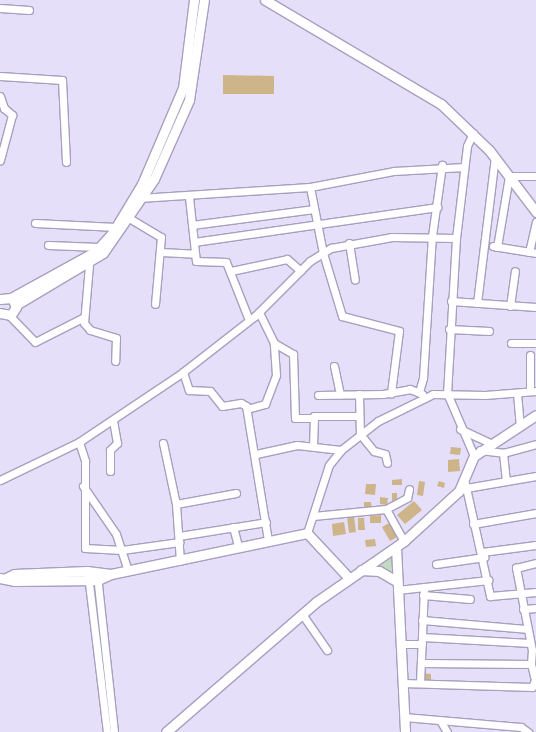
<!DOCTYPE html>
<html>
<head>
<meta charset="utf-8">
<style>
	body { margin:0 }
	#map { position:relative; width:536px; height:732px; overflow:hidden; background:#e6dffa; font-family:"Fira Sans",sans-serif }
	div>[style] { position:absolute }
	[style*='--x'] { left:calc(var(--x)*1px); top:calc(var(--y)*1px); width:calc(var(--w)*1px); rotate:calc(var(--a)*1deg) }
	.green>* { inset:0; background:#c0dbc2 }
	.building>* { inset:0; background:#ceb489 }
	.roads { filter:drop-shadow(1px 0 #a89fbf) drop-shadow(-1px 0 #a89fbf) drop-shadow(0 1px #a89fbf) drop-shadow(0 -1px #a89fbf) }
	.minor>* { height:7px; margin:-3.5px; padding:0 3.5px; transform-origin:3.5px; border-radius:3.5px; background:#fff }
	.tertiary>* { height:9px; margin:-4.5px; padding:0 4.5px; transform-origin:4.5px; border-radius:4.5px; background:#fff }
	span { translate:-50% -50%; white-space:nowrap; text-align:center; line-height:1.15; -webkit-text-stroke:3px #f2effc; paint-order:stroke }
</style>
</head>
<body>
<div id="map">
	<div class="green">
		<i style="clip-path:polygon(394px 549px,394px 578px,368px 568px)"></i>
	</div>
	<div class="building">
		<i style="clip-path:polygon(223px 75px,274px 76px,274px 94px,223px 94px)"></i>
		<i style="clip-path:polygon(451px 447px,461px 448px,460px 455px,450px 454px)"></i>
		<i style="clip-path:polygon(459px 459px,460px 471px,448px 472px,448px 460px)"></i>
		<i style="clip-path:polygon(402px 479px,402px 485px,392px 485px,392px 480px)"></i>
		<i style="clip-path:polygon(419px 481px,425px 482px,423px 496px,417px 495px)"></i>
		<i style="clip-path:polygon(439px 481px,445px 483px,444px 488px,437px 486px)"></i>
		<i style="clip-path:polygon(366px 484px,376px 484px,375px 495px,365px 494px)"></i>
		<i style="clip-path:polygon(392px 493px,397px 493px,397px 503px,392px 503px)"></i>
		<i style="clip-path:polygon(380px 497px,388px 498px,387px 505px,380px 504px)"></i>
		<i style="clip-path:polygon(414px 501px,422px 510px,405px 524px,397px 515px)"></i>
		<i style="clip-path:polygon(364px 502px,371px 502px,372px 510px,364px 510px)"></i>
		<i style="clip-path:polygon(381px 515px,381px 523px,370px 523px,370px 516px)"></i>
		<i style="clip-path:polygon(354px 516px,356px 532px,349px 533px,347px 517px)"></i>
		<i style="clip-path:polygon(358px 518px,364px 518px,365px 530px,358px 530px)"></i>
		<i style="clip-path:polygon(344px 522px,346px 534px,333px 536px,332px 524px)"></i>
		<i style="clip-path:polygon(391px 522px,399px 536px,390px 541px,382px 527px)"></i>
		<i style="clip-path:polygon(375px 539px,376px 546px,366px 547px,365px 540px)"></i>
		<i style="clip-path:polygon(421px 673px,431px 674px,431px 681px,421px 679px)"></i>
	</div>
	<div class="roads">
		<div class="minor">
			<i style="--x:0;--y:8;--w:29;--a:4"></i>
			<i style="--x:0;--y:76;--w:62;--a:3.7"></i>
			<i style="--x:62;--y:80;--w:82;--a:87.2"></i>
			<i style="--x:0;--y:96;--w:13;--a:72"></i>
			<i style="--x:4;--y:108;--w:11;--a:41"></i>
			<i style="--x:12;--y:115;--w:47;--a:104.9"></i>
			<i style="--x:473;--y:133;--w:14;--a:115"></i>
			<i style="--x:467;--y:146;--w:93;--a:96.8"></i>
			<i style="--x:456;--y:238;--w:155;--a:93.3"></i>
			<i style="--x:447;--y:393;--w:69;--a:66.8"></i>
			<i style="--x:310;--y:187;--w:67;--a:78.9"></i>
			<i style="--x:323;--y:253;--w:66;--a:73.2"></i>
			<i style="--x:342;--y:316;--w:59;--a:14.7"></i>
			<i style="--x:399;--y:331;--w:63;--a:97.4"></i>
			<i style="--x:189;--y:197;--w:64;--a:83.8"></i>
			<i style="--x:196;--y:261;--w:30;--a:2"></i>
			<i style="--x:226;--y:262;--w:62;--a:68.4"></i>
			<i style="--x:139;--y:198;--w:171;--a:-3.7"></i>
			<i style="--x:310;--y:187;--w:86;--a:-10.8"></i>
			<i style="--x:394;--y:171;--w:70;--a:-3.3"></i>
			<i style="--x:129;--y:218;--w:37;--a:31"></i>
			<i style="--x:161;--y:237;--w:67;--a:95.1"></i>
			<i style="--x:35;--y:223;--w:81;--a:2.8"></i>
			<i style="--x:192;--y:225;--w:123;--a:-7.5"></i>
			<i style="--x:194;--y:242;--w:246;--a:-8.2"></i>
			<i style="--x:349;--y:243;--w:37;--a:81"></i>
			<i style="--x:48;--y:245;--w:51;--a:2.2"></i>
			<i style="--x:493;--y:246;--w:44;--a:9.2"></i>
			<i style="--x:497;--y:247;--w:72;--a:-80.4"></i>
			<i style="--x:509;--y:176;--w:27;--a:0"></i>
			<i style="--x:161;--y:252;--w:34;--a:3"></i>
			<i style="--x:529;--y:252;--w:31;--a:-77"></i>
			<i style="--x:89;--y:265;--w:58;--a:94.9"></i>
			<i style="--x:84;--y:323;--w:9;--a:49"></i>
			<i style="--x:90;--y:330;--w:27;--a:17"></i>
			<i style="--x:116;--y:338;--w:23;--a:92"></i>
			<i style="--x:231;--y:271;--w:57;--a:-12.1"></i>
			<i style="--x:287;--y:259;--w:18;--a:41"></i>
			<i style="--x:451;--y:301;--w:85;--a:4"></i>
			<i style="--x:477;--y:303;--w:147;--a:-83"></i>
			<i style="--x:510;--y:306;--w:35;--a:-82"></i>
			<i style="--x:9;--y:315;--w:37;--a:46"></i>
			<i style="--x:35;--y:342;--w:55;--a:-27"></i>
			<i style="--x:449;--y:329;--w:40;--a:2.9"></i>
			<i style="--x:274;--y:343;--w:22;--a:30"></i>
			<i style="--x:293;--y:354;--w:64;--a:88.2"></i>
			<i style="--x:295;--y:418;--w:18;--a:0"></i>
			<i style="--x:511;--y:343;--w:25;--a:0"></i>
			<i style="--x:530;--y:355;--w:36;--a:90"></i>
			<i style="--x:334;--y:366;--w:29;--a:78"></i>
			<i style="--x:183;--y:372;--w:19;--a:72"></i>
			<i style="--x:189;--y:390;--w:21;--a:3"></i>
			<i style="--x:210;--y:391;--w:19;--a:51"></i>
			<i style="--x:222;--y:406;--w:19;--a:-9"></i>
			<i style="--x:241;--y:403;--w:6;--a:31"></i>
			<i style="--x:246;--y:406;--w:136;--a:80.7"></i>
			<i style="--x:419;--y:392;--w:15;--a:-74"></i>
			<i style="--x:423;--y:378;--w:142;--a:-86.4"></i>
			<i style="--x:432;--y:236;--w:72;--a:-82"></i>
			<i style="--x:517;--y:393;--w:32;--a:85"></i>
			<i style="--x:359;--y:394;--w:40;--a:88.6"></i>
			<i style="--x:360;--y:434;--w:22;--a:51"></i>
			<i style="--x:374;--y:451;--w:11;--a:15"></i>
			<i style="--x:385;--y:454;--w:9;--a:77"></i>
			<i style="--x:318;--y:395;--w:65;--a:-0.9"></i>
			<i style="--x:383;--y:394;--w:27;--a:-10"></i>
			<i style="--x:410;--y:389;--w:13;--a:23"></i>
			<i style="--x:247;--y:409;--w:19;--a:-16"></i>
			<i style="--x:265;--y:404;--w:31;--a:-69"></i>
			<i style="--x:276;--y:375;--w:32;--a:-94"></i>
			<i style="--x:274;--y:343;--w:34;--a:-116"></i>
			<i style="--x:460;--y:429;--w:33;--a:25"></i>
			<i style="--x:79;--y:442;--w:20;--a:72"></i>
			<i style="--x:85;--y:461;--w:87;--a:90"></i>
			<i style="--x:85;--y:548;--w:37;--a:3"></i>
			<i style="--x:122;--y:550;--w:58;--a:-8"></i>
			<i style="--x:163;--y:443;--w:62;--a:78"></i>
			<i style="--x:176;--y:504;--w:57;--a:86"></i>
			<i style="--x:313;--y:446;--w:30;--a:-88"></i>
			<i style="--x:314;--y:416;--w:45;--a:0"></i>
			<i style="--x:480;--y:450;--w:23;--a:7"></i>
			<i style="--x:503;--y:453;--w:34;--a:-15"></i>
			<i style="--x:503;--y:453;--w:28;--a:84"></i>
			<i style="--x:256;--y:454;--w:42;--a:-12.4"></i>
			<i style="--x:297;--y:445;--w:44;--a:6.5"></i>
			<i style="--x:110;--y:471;--w:21;--a:-90"></i>
			<i style="--x:110;--y:450;--w:10;--a:-45"></i>
			<i style="--x:117;--y:443;--w:23;--a:-100"></i>
			<i style="--x:0;--y:480;--w:88;--a:-25.7"></i>
			<i style="--x:79;--y:442;--w:125;--a:-33.9"></i>
			<i style="--x:183;--y:372;--w:91;--a:-37.9"></i>
			<i style="--x:255;--y:316;--w:78;--a:-45"></i>
			<i style="--x:310;--y:261;--w:25;--a:-32"></i>
			<i style="--x:331;--y:248;--w:62;--a:-10.2"></i>
			<i style="--x:392;--y:237;--w:64;--a:0.9"></i>
			<i style="--x:465;--y:483;--w:116;--a:77.5"></i>
			<i style="--x:490;--y:596;--w:46;--a:-5"></i>
			<i style="--x:83;--y:486;--w:58;--a:55.5"></i>
			<i style="--x:116;--y:534;--w:38;--a:72"></i>
			<i style="--x:466;--y:488;--w:71;--a:-9.7"></i>
			<i style="--x:176;--y:504;--w:61;--a:-10.4"></i>
			<i style="--x:386;--y:509;--w:37;--a:61"></i>
			<i style="--x:313;--y:516;--w:73;--a:-5.5"></i>
			<i style="--x:386;--y:509;--w:24;--a:-28"></i>
			<i style="--x:407;--y:498;--w:9;--a:-77"></i>
			<i style="--x:473;--y:524;--w:64;--a:-9.9"></i>
			<i style="--x:233;--y:527;--w:20;--a:75"></i>
			<i style="--x:307;--y:533;--w:71;--a:-72.1"></i>
			<i style="--x:329;--y:465;--w:19;--a:-51"></i>
			<i style="--x:341;--y:450;--w:47;--a:-38.1"></i>
			<i style="--x:378;--y:421;--w:61;--a:-26.1"></i>
			<i style="--x:433;--y:394;--w:52;--a:1.1"></i>
			<i style="--x:485;--y:395;--w:51;--a:-4.5"></i>
			<i style="--x:179;--y:536;--w:88;--a:-9.1"></i>
			<i style="--x:482;--y:552;--w:54;--a:-7.4"></i>
			<i style="--x:436;--y:564;--w:49;--a:-8.3"></i>
			<i style="--x:88;--y:575;--w:158;--a:83.1"></i>
			<i style="--x:97;--y:575;--w:158;--a:83.8"></i>
			<i style="--x:397;--y:590;--w:92;--a:-6.3"></i>
			<i style="--x:423;--y:595;--w:47;--a:4.9"></i>
			<i style="--x:523;--y:609;--w:13;--a:-4"></i>
			<i style="--x:302;--y:614;--w:44;--a:55.2"></i>
			<i style="--x:422;--y:620;--w:104;--a:4.9"></i>
			<i style="--x:422;--y:637;--w:108;--a:3.2"></i>
			<i style="--x:400;--y:644;--w:22;--a:0"></i>
			<i style="--x:421;--y:663;--w:110;--a:0.5"></i>
			<i style="--x:403;--y:683;--w:129;--a:1.8"></i>
			<i style="--x:532;--y:687;--w:8;--a:-67"></i>
			<i style="--x:535;--y:680;--w:16;--a:-104"></i>
			<i style="--x:531;--y:664;--w:14;--a:-86"></i>
			<i style="--x:532;--y:650;--w:84;--a:-101"></i>
			<i style="--x:516;--y:568;--w:21;--a:-14"></i>
			<i style="--x:420;--y:683;--w:96;--a:-87.6"></i>
			<i style="--x:404;--y:717;--w:117;--a:4.9"></i>
			<i style="--x:521;--y:727;--w:9;--a:36"></i>
			<i style="--x:441;--y:722;--w:12;--a:59"></i>
		</div>
		<div class="tertiary">
			<i style="--x:265;--y:0;--w:204;--a:30.6"></i>
			<i style="--x:441;--y:104;--w:66;--a:43.8"></i>
			<i style="--x:489;--y:150;--w:78;--a:52.8"></i>
			<i style="--x:11;--y:298;--w:97;--a:-28.9"></i>
			<i style="--x:96;--y:251;--w:25;--a:-48"></i>
			<i style="--x:113;--y:232;--w:56;--a:-58.9"></i>
			<i style="--x:142;--y:184;--w:104;--a:-66.9"></i>
			<i style="--x:183;--y:88;--w:89;--a:-82.9"></i>
			<i style="--x:0;--y:299;--w:12;--a:-5"></i>
			<i style="--x:12;--y:298;--w:10;--a:66"></i>
			<i style="--x:16;--y:307;--w:9;--a:122"></i>
			<i style="--x:11;--y:315;--w:11;--a:-170"></i>
			<i style="--x:16;--y:305;--w:101;--a:-30.9"></i>
			<i style="--x:103;--y:253;--w:90;--a:-55.4"></i>
			<i style="--x:154;--y:179;--w:86;--a:-66.1"></i>
			<i style="--x:189;--y:100;--w:101;--a:-81.5"></i>
			<i style="--x:396;--y:547;--w:185;--a:87.2"></i>
			<i style="--x:361;--y:570;--w:18;--a:3"></i>
			<i style="--x:379;--y:571;--w:20;--a:30"></i>
			<i style="--x:0;--y:578;--w:14;--a:12"></i>
			<i style="--x:14;--y:581;--w:84;--a:-0.7"></i>
			<i style="--x:98;--y:580;--w:14;--a:-25"></i>
			<i style="--x:111;--y:574;--w:200;--a:-11.8"></i>
			<i style="--x:307;--y:533;--w:60;--a:47"></i>
			<i style="--x:6;--y:578;--w:9;--a:-27"></i>
			<i style="--x:14;--y:574;--w:73;--a:-2.4"></i>
			<i style="--x:87;--y:571;--w:24;--a:7"></i>
			<i style="--x:166;--y:732;--w:198;--a:-40.9"></i>
			<i style="--x:316;--y:602;--w:107;--a:-34.7"></i>
			<i style="--x:404;--y:541;--w:74;--a:-42.3"></i>
			<i style="--x:459;--y:491;--w:38;--a:-67"></i>
			<i style="--x:474;--y:456;--w:74;--a:-33.5"></i>
		</div>
	</div>
</div>
</body>
</html>
